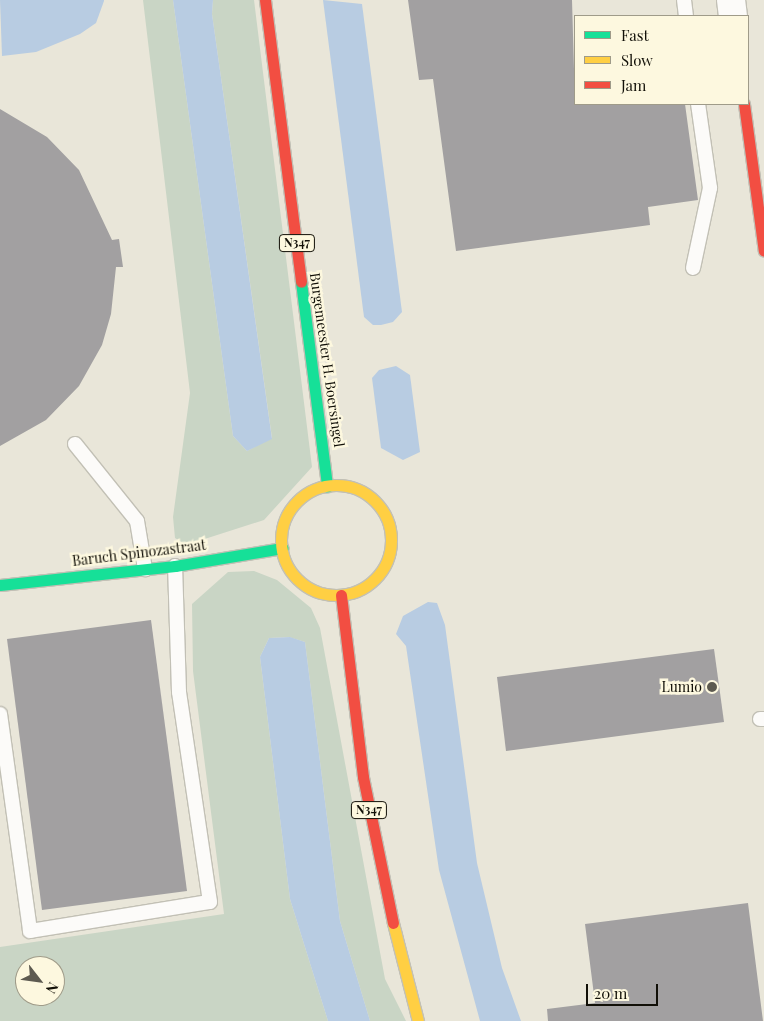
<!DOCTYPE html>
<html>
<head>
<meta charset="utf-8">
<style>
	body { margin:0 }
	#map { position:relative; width:764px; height:1021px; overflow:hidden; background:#e9e6d9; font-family:"Playfair Display",serif }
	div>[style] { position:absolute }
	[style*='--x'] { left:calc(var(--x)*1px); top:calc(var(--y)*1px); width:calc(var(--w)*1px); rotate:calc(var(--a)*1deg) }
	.green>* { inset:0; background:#c9d5c5 }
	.water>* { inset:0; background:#b8cce2 }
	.building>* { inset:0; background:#a2a0a1 }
	.roads { filter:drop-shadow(1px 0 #c2c0b5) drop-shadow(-1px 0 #c2c0b5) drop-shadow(0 1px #c2c0b5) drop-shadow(0 -1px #c2c0b5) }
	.lane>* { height:14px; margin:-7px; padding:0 7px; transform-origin:7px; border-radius:7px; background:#fcfbf9 }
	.street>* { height:28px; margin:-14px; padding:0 14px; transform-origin:14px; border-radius:14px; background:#fcfbf9 }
	.fast>* { height:11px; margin:-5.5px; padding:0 5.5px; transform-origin:5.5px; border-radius:5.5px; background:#16e098 }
	.slow>* { height:11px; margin:-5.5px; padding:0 5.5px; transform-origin:5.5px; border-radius:5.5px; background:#ffcf43 }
	.slow>.ring { margin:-5.5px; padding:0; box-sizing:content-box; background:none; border:11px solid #ffcf43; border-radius:50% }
	.jam>* { height:11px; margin:-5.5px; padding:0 5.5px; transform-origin:5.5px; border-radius:5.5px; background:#f24e42 }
	.dots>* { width:14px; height:14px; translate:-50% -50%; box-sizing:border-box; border:2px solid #fdf8df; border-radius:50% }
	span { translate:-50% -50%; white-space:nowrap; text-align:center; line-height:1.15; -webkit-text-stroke:5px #fdf8df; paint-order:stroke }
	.shield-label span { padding:1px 4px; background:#fdf8df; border:1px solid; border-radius:4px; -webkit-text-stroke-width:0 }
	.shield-label { font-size:12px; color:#110f07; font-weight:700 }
	.street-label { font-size:14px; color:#110f07 }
	.poi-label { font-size:14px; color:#110f07 }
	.right { translate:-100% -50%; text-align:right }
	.legend { position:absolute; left:574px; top:15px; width:175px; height:90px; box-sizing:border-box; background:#fdf8df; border:1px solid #9f9b89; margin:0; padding:6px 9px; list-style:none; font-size:15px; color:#110f07 }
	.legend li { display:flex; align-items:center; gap:10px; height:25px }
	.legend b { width:25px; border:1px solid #9f9b89 }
	.north { position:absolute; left:15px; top:956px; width:50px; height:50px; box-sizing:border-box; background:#fdf8df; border:1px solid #9f9b89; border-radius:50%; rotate:120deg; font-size:14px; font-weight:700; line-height:20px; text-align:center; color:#110f07 }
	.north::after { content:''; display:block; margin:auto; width:18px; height:22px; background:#5d5a50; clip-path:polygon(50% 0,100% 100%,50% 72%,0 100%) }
	.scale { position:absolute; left:586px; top:984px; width:72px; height:22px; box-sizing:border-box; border:2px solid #110f07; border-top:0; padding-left:6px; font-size:15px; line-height:18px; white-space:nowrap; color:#110f07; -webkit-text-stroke:4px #fdf8df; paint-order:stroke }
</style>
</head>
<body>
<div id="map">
	<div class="green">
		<i style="clip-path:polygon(143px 0,173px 0,233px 436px,247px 451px,272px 438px,212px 14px,213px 0,254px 0,312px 467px,264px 520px,186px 545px,175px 538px,173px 517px,190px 393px)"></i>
		<i style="clip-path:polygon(evenodd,254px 571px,277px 580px,311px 608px,320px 628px,385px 979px,406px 1021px,370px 1021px,340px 921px,305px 642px,289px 637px,269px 638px,260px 657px,290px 899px,328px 1021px,0 1021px,0 947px,224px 914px,193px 671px,192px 604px,228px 572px,254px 571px,25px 966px,55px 966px,55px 996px,25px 996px,25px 966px)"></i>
	</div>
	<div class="water">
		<i style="clip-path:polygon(0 0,104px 0,104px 1px,96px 23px,80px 34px,36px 52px,2px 56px)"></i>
		<i style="clip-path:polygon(173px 0,213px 0,212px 14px,272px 439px,247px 451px,233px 436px)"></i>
		<i style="clip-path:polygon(323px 0,362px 4px,402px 312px,393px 322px,381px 325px,373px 325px,364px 317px)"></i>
		<i style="clip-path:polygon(396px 366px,410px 375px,420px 452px,403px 460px,381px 448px,372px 378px,379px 370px)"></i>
		<i style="clip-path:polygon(428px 602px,437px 603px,445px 625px,477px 863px,502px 968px,521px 1021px,480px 1021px,439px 870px,406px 646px,396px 634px,403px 616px)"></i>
		<i style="clip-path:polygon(290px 637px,305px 642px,340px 921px,370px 1021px,328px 1021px,290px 899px,260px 657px,269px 638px)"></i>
	</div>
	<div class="building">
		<i style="clip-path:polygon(408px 0,572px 0,575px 104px,685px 104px,698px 200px,648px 207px,650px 225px,456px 251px,433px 79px,419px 80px)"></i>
		<i style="clip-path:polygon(0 109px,47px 137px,79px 170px,112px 240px,119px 239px,123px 267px,116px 267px,111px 314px,102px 345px,79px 386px,46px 420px,0 446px)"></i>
		<i style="clip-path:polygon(151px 620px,187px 891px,42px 910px,7px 639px)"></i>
		<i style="clip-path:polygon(714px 649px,724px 722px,506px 751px,497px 677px)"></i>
		<i style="clip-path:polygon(748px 903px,763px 1021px,548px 1021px,547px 1009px,595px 1003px,585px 924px)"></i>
	</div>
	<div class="roads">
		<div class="lane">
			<i style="--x:684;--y:0;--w:16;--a:83"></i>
			<i style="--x:693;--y:268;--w:82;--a:-78"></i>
			<i style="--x:710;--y:188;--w:85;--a:-98.1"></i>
			<i style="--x:75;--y:444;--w:99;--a:51.2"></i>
			<i style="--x:137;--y:521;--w:49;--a:80.5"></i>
			<i style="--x:0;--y:714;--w:219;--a:82.1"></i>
			<i style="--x:30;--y:931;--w:182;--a:-9.2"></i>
			<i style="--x:210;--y:902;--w:212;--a:-98.4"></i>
			<i style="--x:179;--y:692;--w:126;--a:-91.8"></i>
			<i style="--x:760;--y:719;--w:4;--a:0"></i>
		</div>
		<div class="street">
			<i style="--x:731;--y:0;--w:16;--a:83"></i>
		</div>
		<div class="fast">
			<i style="--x:301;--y:282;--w:206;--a:82.7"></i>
			<i style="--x:0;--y:585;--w:176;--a:-6.2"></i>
			<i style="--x:175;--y:566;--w:109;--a:-9.5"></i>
		</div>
		<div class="slow">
			<i class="ring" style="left:281px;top:485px;width:99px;height:99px"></i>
			<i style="--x:393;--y:923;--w:101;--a:75.7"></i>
		</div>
		<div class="jam">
			<i style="--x:265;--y:0;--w:284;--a:82.7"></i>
			<i style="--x:744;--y:104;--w:148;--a:82.3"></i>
			<i style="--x:341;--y:595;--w:183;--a:83.1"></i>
			<i style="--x:363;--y:777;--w:149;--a:78.4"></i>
		</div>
	</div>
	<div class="dots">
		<i style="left:712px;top:687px;background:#5d5a50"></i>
	</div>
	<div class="shield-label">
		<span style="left:297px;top:243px">N347</span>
		<span style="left:369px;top:810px">N347</span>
	</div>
	<div class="street-label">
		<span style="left:327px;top:360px;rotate:82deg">Burgemeester H. Boersingel</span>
		<span style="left:139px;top:553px;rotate:-7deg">Baruch Spinozastraat</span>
	</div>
	<div class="poi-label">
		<span class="right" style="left:702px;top:687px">Lumio</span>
	</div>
	<ul class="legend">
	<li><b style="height:6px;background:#16e098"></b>Fast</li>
	<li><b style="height:6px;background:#ffcf43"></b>Slow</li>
	<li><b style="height:6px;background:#f24e42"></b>Jam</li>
	</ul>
	<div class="north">N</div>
	<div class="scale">20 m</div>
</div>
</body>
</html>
